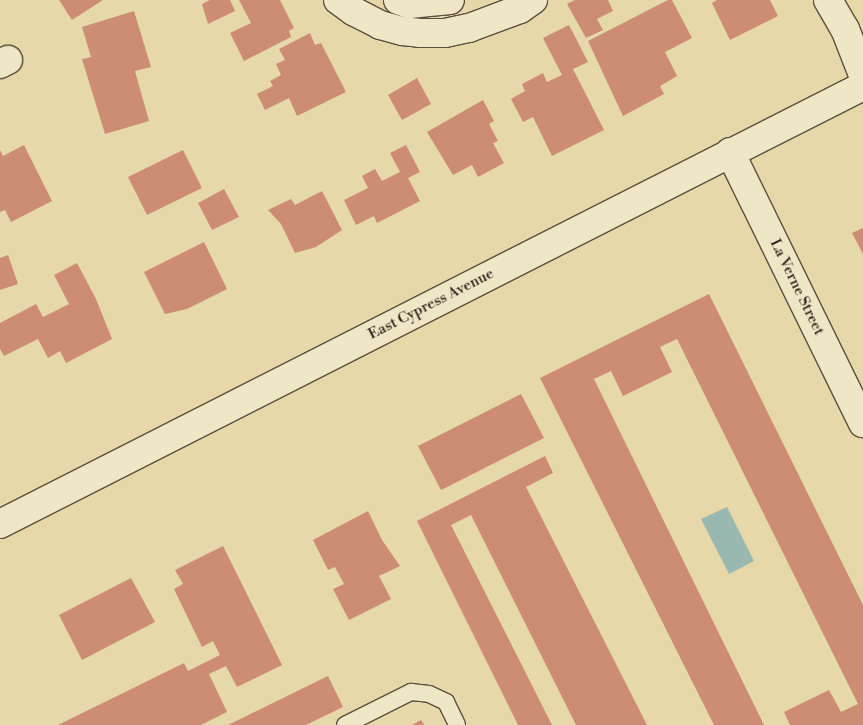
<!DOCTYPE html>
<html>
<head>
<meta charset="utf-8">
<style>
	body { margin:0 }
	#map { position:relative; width:863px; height:725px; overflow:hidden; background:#e6d8a8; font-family:"Libre Bodoni",serif }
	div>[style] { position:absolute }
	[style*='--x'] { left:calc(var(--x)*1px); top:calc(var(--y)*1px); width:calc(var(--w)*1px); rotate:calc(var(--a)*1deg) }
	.water>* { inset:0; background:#98b8b0 }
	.building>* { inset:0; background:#cd8c74 }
	.roads { filter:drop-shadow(1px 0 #5b4f3d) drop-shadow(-1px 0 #5b4f3d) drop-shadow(0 1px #5b4f3d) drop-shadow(0 -1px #5b4f3d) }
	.lane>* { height:16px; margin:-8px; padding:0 8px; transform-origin:8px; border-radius:8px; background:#efe6c6 }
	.street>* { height:28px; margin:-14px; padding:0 14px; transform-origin:14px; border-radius:14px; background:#efe6c6 }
	.secondary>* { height:28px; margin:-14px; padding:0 14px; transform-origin:14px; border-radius:14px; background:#efe6c6 }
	span { translate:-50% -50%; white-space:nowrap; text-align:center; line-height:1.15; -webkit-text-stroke:4px #efe6c6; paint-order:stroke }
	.street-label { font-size:15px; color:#2d2119 }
</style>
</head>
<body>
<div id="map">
	<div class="water">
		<i style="clip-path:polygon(727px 507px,754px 561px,729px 574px,701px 519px)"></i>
	</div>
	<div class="building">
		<i style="clip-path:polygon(59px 0,103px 0,72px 20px)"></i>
		<i style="clip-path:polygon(210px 0,230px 0,235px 11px,208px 24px,202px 4px)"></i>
		<i style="clip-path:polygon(239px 0,280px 0,294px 28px,289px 31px,291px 37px,244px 61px,230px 33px,251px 23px)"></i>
		<i style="clip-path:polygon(575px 0,608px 0,613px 11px,597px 19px,603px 30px,586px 38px,567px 4px)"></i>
		<i style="clip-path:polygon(668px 0,672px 0,692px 38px,665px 52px,677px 76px,660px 86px,664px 94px,623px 116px,588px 41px)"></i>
		<i style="clip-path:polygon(717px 0,770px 0,778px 16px,730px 40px,712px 3px)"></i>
		<i style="clip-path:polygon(134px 11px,151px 67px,135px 71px,149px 121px,105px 134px,82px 59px,91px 57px,82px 27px)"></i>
		<i style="clip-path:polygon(569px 25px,588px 62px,573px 69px,604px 130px,552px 156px,533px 117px,523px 122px,511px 99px,525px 91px,522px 84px,543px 73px,547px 82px,562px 75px,543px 38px)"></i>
		<i style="clip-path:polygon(310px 33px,315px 45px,321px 43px,346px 92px,297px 116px,289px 98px,265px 110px,257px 94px,273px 86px,270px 81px,281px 75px,276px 64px,285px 60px,279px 49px)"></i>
		<i style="clip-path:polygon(417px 78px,431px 104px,402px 120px,388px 95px)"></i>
		<i style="clip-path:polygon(483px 100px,494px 121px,489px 124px,498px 141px,493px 143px,504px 163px,478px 177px,472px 165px,453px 175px,427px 132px)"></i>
		<i style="clip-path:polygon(24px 145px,52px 201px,11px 222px,5px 210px,0 212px,0 150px,3px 156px)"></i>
		<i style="clip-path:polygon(406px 145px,420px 172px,408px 178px,420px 201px,377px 223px,374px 216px,356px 225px,344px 200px,368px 188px,362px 176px,375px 169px,382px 181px,400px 172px,390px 153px)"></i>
		<i style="clip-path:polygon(183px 150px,202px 188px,147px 215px,128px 177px)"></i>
		<i style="clip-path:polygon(224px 189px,239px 217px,212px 230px,198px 203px)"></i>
		<i style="clip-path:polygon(322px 191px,342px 230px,316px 247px,295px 253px,281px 224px,268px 210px,291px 199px,295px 205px)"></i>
		<i style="clip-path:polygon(863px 228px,863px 254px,852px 233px)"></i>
		<i style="clip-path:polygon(204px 242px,227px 289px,187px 309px,165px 314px,144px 272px)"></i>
		<i style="clip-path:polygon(8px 255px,18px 284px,0 290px,0 258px)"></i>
		<i style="clip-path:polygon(77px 263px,96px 299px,112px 339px,66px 363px,60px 351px,48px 358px,38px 339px,4px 356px,0 349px,0 323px,36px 304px,43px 317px,69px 304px,54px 275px)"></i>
		<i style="clip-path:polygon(709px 294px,863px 605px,863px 725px,790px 725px,784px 712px,829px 690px,841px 712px,858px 704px,677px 339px,660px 347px,672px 372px,623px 396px,611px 371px,594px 379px,764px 725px,714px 725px,540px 378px)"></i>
		<i style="clip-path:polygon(521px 394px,544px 438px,441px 490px,418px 446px)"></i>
		<i style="clip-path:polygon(545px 456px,553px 473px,526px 487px,647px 725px,576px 725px,471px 515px,451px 525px,552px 725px,518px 725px,417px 521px)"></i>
		<i style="clip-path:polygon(368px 511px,382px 540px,400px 566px,379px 576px,391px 599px,349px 620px,333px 589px,344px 584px,335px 567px,328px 570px,313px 540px)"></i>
		<i style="clip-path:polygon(223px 546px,282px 665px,237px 687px,226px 666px,209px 674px,227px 712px,201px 725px,58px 725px,184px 663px,188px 671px,220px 655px,213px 641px,202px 647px,174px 589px,183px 584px,175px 570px)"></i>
		<i style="clip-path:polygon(131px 578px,155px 622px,82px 660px,59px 615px)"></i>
		<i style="clip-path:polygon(328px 676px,343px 707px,306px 725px,228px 725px)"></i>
		<i style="clip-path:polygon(421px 720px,424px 725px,412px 725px)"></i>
	</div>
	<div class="roads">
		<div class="lane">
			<i style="--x:345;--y:725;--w:74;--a:-26.6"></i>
			<i style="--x:411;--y:692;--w:18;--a:6"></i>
			<i style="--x:429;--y:694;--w:19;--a:25"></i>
			<i style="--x:446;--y:702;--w:25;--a:64"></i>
		</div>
		<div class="street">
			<i style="--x:338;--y:0;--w:19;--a:36"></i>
			<i style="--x:353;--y:11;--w:30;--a:27"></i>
			<i style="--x:380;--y:25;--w:23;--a:15"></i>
			<i style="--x:402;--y:31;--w:18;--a:6"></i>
			<i style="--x:420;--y:33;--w:25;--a:0"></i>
			<i style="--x:445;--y:33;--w:25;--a:-12"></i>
			<i style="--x:469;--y:28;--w:54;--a:-20.4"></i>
			<i style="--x:520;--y:9;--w:16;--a:-35"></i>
			<i style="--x:398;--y:0;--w:12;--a:20"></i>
			<i style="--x:409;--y:4;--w:41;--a:-5.6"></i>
			<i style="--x:828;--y:0;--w:34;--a:60"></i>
			<i style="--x:845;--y:29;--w:49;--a:68.6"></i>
			<i style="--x:0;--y:64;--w:9;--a:-27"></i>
			<i style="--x:730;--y:152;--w:302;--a:63.9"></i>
		</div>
		<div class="secondary">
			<i style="--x:0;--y:524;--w:968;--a:-26.91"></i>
		</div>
	</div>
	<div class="street-label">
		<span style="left:797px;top:287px;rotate:64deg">La Verne Street</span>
		<span style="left:431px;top:304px;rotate:-27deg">East Cypress Avenue</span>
	</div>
</div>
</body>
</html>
